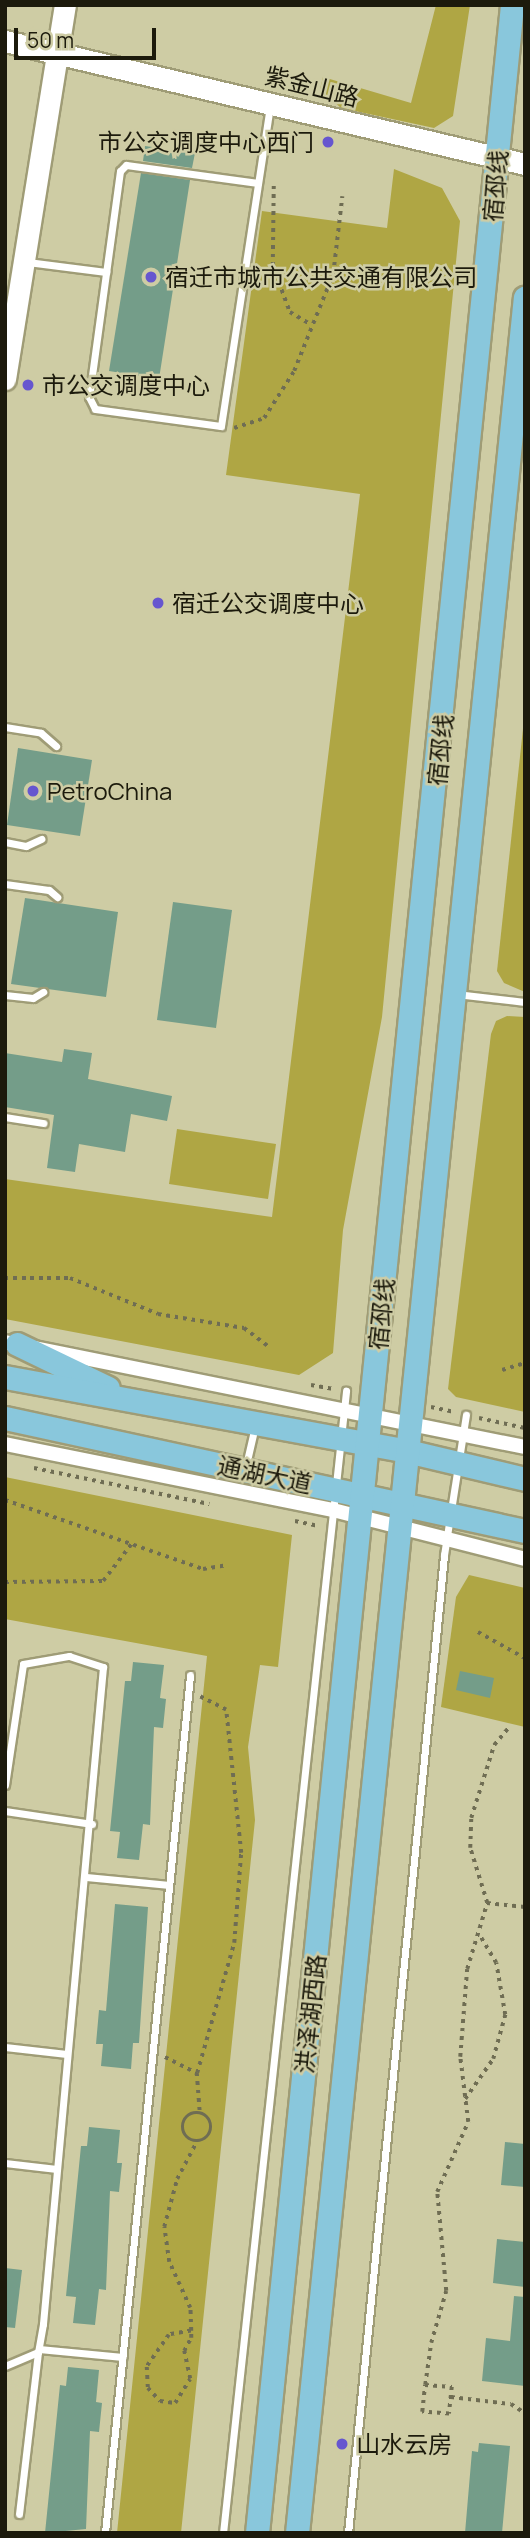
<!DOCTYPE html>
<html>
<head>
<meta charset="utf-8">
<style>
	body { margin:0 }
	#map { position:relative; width:530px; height:2538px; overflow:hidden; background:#cecca4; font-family:Manrope,"Noto Sans SC",sans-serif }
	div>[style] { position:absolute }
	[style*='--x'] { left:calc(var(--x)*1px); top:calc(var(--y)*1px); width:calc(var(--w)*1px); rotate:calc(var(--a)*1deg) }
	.green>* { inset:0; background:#afa644 }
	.building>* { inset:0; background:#749d89 }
	.path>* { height:3.5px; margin-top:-1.75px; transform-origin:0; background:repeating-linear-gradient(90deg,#6f6d53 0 3.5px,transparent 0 8.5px) }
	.path>.ring { margin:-1.75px; padding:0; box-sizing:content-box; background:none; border:3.5px solid #6f6d53; border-radius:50% }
	.roads { filter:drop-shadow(2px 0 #9f9c76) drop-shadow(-2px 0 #9f9c76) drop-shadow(0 2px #9f9c76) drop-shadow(0 -2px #9f9c76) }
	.lane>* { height:7px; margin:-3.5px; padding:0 3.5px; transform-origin:3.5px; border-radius:3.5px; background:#fff }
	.street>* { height:14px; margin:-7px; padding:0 7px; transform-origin:7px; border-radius:7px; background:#fff }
	.secondary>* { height:21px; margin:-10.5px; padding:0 10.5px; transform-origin:10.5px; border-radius:10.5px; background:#fff }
	.primary>* { height:23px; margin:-11.5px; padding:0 11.5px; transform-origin:11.5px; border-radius:11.5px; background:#89c7dc }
	.dots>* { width:19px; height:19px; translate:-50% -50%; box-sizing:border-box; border:4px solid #cecca4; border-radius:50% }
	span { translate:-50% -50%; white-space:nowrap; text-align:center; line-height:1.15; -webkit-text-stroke:5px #cecca4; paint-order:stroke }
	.street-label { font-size:24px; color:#1c1a0c }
	.poi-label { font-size:24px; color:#1c1a0c }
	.right { translate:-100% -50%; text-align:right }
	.left { translate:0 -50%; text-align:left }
	.frame { position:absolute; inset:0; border:7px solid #1c1a0c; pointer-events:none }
	.scale { position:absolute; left:14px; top:28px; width:142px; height:32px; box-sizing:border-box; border:4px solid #1c1a0c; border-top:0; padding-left:9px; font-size:21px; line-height:24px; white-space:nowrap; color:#1c1a0c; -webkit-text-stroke:5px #cecca4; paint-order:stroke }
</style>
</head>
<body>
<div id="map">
	<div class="green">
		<i style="clip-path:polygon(436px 5px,470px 5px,453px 116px,434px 128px,341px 108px,320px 89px,323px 77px,411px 103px)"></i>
		<i style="clip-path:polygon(394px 169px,442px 188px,460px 221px,382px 1017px,343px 1230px,333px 1353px,299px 1375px,5px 1319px,5px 1179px,272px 1217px,360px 494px,226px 475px,262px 211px,387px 228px)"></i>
		<i style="clip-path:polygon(525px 710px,525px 992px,504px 983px,497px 971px)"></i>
		<i style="clip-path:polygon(507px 1016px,525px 1017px,525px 1412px,456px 1397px,448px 1389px,491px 1034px,496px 1021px)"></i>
		<i style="clip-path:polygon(177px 1129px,276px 1144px,268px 1199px,169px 1184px)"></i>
		<i style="clip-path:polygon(5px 1477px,292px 1535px,278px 1667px,260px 1665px,248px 1747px,255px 1820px,181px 2533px,117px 2533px,207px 1656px,5px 1619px)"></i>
		<i style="clip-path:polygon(469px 1575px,525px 1588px,525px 1727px,441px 1707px,456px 1597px)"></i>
	</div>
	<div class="building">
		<i style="clip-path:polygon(145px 146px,195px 153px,192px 168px,143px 161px)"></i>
		<i style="clip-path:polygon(141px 173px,190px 180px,159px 379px,109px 371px)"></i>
		<i style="clip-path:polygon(18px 748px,92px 760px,80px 836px,7px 825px)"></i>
		<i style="clip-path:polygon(25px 898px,118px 912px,106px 997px,11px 984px)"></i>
		<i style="clip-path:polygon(173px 902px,232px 910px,216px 1028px,157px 1020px)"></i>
		<i style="clip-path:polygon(64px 1049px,92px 1053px,88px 1079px,172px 1096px,167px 1121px,131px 1114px,125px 1152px,79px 1144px,75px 1172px,47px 1168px,54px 1115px,5px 1107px,5px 1053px,62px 1062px)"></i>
		<i style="clip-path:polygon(133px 1662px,164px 1665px,160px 1698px,166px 1699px,163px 1728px,154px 1727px,150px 1825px,143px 1824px,139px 1860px,117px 1858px,120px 1832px,110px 1831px,125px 1681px,131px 1681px)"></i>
		<i style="clip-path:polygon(460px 1671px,494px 1678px,490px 1698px,456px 1690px)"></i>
		<i style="clip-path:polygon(115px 1904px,148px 1907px,139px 2043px,133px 2043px,131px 2069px,101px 2066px,103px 2044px,96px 2044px,99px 2010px,106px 2011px)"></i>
		<i style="clip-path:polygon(89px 2127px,120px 2130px,117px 2163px,122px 2163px,119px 2192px,110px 2191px,106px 2290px,99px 2289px,95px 2325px,73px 2323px,76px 2297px,66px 2296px,81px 2146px,87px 2146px)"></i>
		<i style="clip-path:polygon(505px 2142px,525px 2144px,525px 2187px,501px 2185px)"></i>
		<i style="clip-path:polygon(497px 2239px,525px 2242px,525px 2287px,493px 2283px)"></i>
		<i style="clip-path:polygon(5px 2268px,22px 2270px,15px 2328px,5px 2327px)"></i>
		<i style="clip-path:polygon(514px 2296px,525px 2297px,525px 2386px,482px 2381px,486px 2338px,510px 2341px)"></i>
		<i style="clip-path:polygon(68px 2367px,99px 2370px,96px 2402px,102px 2403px,99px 2432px,90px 2431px,86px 2529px,45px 2533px,60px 2385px,66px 2386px)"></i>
		<i style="clip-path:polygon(479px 2443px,510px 2446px,502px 2533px,465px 2533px,472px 2451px,478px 2452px)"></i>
	</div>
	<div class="path">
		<i style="--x:274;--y:186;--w:80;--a:90.7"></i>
		<i style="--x:273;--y:266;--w:49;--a:69.7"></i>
		<i style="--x:290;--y:312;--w:23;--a:31"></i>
		<i style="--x:234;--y:428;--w:32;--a:-18"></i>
		<i style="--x:264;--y:418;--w:56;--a:-57.4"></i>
		<i style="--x:294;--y:371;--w:105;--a:-68.1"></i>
		<i style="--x:333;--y:274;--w:78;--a:-83.3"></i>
		<i style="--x:5;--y:1278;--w:65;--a:0"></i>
		<i style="--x:70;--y:1278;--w:95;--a:22.2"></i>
		<i style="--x:158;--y:1314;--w:87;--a:9.2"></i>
		<i style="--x:244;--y:1328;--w:31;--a:37"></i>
		<i style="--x:502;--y:1370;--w:24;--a:-17"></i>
		<i style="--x:311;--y:1385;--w:23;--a:10"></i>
		<i style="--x:431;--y:1407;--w:24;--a:12"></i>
		<i style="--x:479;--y:1418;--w:47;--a:12.3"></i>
		<i style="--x:34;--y:1468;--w:179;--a:11.6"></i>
		<i style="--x:5;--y:1500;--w:210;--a:19.2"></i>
		<i style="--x:203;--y:1569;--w:25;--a:-9"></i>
		<i style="--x:295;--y:1521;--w:24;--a:12"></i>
		<i style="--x:5;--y:1582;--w:98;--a:-0.6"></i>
		<i style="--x:103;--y:1581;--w:49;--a:-52.4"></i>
		<i style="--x:478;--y:1632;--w:54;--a:29"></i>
		<i style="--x:487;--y:1903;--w:58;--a:-107.2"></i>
		<i style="--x:470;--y:1848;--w:30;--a:-88"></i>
		<i style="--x:471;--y:1818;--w:77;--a:-72.5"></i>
		<i style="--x:494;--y:1745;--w:25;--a:-50"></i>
		<i style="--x:165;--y:2057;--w:36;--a:27"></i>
		<i style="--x:197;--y:2073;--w:40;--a:85.7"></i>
		<i style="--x:197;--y:2073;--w:135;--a:-74.1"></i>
		<i style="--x:234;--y:1943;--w:90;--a:-85.6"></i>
		<i style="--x:241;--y:1853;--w:144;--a:-96"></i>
		<i style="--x:226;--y:1710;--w:29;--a:-153"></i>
		<i style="--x:465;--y:2099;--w:49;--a:-55"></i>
		<i style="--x:493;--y:2059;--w:46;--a:-74.7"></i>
		<i style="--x:505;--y:2015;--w:53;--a:-99.8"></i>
		<i style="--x:496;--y:1963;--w:31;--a:-121"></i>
		<i class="ring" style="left:183px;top:2113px;width:24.5px;height:24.5px"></i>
		<i style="--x:191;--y:2331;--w:22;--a:170"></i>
		<i style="--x:169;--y:2335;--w:39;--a:125"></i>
		<i style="--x:147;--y:2367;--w:21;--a:87"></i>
		<i style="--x:148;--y:2388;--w:18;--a:47"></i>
		<i style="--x:160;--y:2401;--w:15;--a:8"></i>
		<i style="--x:175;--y:2403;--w:28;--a:-58"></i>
		<i style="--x:190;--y:2379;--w:29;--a:-102"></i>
		<i style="--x:184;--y:2351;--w:15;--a:-62"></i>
		<i style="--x:191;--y:2338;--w:7;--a:-90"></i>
		<i style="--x:191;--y:2331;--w:23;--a:-92"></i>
		<i style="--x:190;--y:2308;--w:51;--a:-114.5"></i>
		<i style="--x:169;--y:2262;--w:35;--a:-98"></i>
		<i style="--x:164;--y:2227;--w:50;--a:-74.8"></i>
		<i style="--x:177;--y:2179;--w:43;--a:-62.2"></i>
		<i style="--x:425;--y:2385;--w:27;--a:4"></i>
		<i style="--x:452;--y:2387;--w:27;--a:96"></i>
		<i style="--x:449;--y:2414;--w:27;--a:-176"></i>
		<i style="--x:422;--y:2412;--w:27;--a:-84"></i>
		<i style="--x:425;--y:2385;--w:42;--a:-81.9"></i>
		<i style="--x:431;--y:2343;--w:54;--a:-73.9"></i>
		<i style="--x:446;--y:2291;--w:99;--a:-95.2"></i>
		<i style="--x:437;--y:2192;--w:77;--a:-66.1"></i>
		<i style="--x:468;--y:2122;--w:65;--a:-97"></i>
		<i style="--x:460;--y:2057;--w:88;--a:-85.5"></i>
		<i style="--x:467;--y:1969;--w:69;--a:-73.1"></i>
		<i style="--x:487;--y:1903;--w:38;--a:6"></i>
		<i style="--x:451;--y:2397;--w:60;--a:6.7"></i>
		<i style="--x:511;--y:2404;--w:17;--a:33"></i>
	</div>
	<div class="roads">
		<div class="lane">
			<i style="--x:258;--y:183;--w:133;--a:-172.2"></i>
			<i style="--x:126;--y:165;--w:8;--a:135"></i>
			<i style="--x:120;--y:171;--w:228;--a:97.8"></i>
			<i style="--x:89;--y:397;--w:13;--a:63"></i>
			<i style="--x:95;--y:409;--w:127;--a:7.7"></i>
			<i style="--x:221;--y:426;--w:325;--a:-81.3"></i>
			<i style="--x:27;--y:262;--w:80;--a:7.2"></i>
			<i style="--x:5;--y:727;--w:36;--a:9"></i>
			<i style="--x:41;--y:733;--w:20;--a:41"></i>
			<i style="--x:5;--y:842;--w:21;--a:11"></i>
			<i style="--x:26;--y:846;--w:17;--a:-25"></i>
			<i style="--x:5;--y:884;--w:44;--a:7.8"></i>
			<i style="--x:49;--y:890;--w:11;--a:41"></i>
			<i style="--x:456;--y:994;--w:69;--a:6.6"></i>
			<i style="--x:5;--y:995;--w:28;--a:6"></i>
			<i style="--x:33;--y:998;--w:12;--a:-31"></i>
			<i style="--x:5;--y:1117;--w:39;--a:9"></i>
			<i style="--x:246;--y:1465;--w:40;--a:-77"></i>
			<i style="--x:5;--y:1785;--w:122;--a:-81.5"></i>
			<i style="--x:23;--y:1664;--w:47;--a:-9.9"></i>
			<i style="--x:69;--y:1656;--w:36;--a:18"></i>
			<i style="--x:103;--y:1667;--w:660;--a:95.22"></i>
			<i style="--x:43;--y:2324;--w:28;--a:100"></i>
			<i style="--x:38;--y:2352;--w:36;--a:157"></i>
			<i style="--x:5;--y:1811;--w:88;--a:8.5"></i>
			<i style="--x:87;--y:1877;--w:82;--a:5.6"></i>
			<i style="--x:5;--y:2047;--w:62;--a:6.4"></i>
			<i style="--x:5;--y:2163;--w:52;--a:6.6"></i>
			<i style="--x:39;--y:2349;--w:84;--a:5.4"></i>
			<i style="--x:19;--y:2514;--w:163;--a:-83.3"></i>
			<i style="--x:105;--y:2533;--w:862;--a:-84.34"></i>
			<i style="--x:223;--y:2533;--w:1149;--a:-83.85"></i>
			<i style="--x:348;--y:2533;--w:983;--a:-84.39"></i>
			<i style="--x:444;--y:1555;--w:142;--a:-81.1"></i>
		</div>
		<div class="street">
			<i style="--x:5;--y:1342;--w:530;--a:11.42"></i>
			<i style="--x:5;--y:1444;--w:335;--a:11.4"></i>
			<i style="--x:333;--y:1510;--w:198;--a:14.3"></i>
		</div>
		<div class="secondary">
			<i style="--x:5;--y:41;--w:534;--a:13.31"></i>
			<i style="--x:5;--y:379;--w:379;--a:-80.9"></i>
		</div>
		<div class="primary">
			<i style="--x:17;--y:1344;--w:101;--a:25.8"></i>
			<i style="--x:5;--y:1377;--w:409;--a:10.4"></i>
			<i style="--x:407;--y:1451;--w:121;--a:13.3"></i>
			<i style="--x:5;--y:1418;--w:532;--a:12.26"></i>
			<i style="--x:257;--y:2533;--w:2541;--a:-84.24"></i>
			<i style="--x:297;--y:2533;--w:2247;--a:-84.18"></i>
		</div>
	</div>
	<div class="dots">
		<i style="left:328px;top:142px;background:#6656cf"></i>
		<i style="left:151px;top:277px;background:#6656cf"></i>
		<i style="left:28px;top:385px;background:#6656cf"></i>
		<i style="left:158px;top:603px;background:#6656cf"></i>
		<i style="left:33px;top:791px;background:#6656cf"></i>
		<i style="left:342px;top:2444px;background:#6656cf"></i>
	</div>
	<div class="street-label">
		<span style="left:312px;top:86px;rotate:14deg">紫金山路</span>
		<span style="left:495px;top:186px;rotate:-85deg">宿邳线</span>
		<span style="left:440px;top:750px;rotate:-84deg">宿邳线</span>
		<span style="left:381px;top:1314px;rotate:-84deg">宿邳线</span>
		<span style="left:265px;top:1474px;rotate:12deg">通湖大道</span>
		<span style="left:310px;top:2014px;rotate:-84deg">洪泽湖西路</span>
	</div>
	<div class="poi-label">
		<span class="right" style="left:314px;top:142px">市公交调度中心西门</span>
		<span class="left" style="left:165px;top:277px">宿迁市城市公共交通有限公司</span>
		<span class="left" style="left:42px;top:385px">市公交调度中心</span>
		<span class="left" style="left:172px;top:603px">宿迁公交调度中心</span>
		<span class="left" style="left:47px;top:791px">PetroChina</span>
		<span class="left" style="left:356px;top:2444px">山水云房</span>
	</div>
	<div class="frame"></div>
	<div class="scale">50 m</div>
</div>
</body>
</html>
